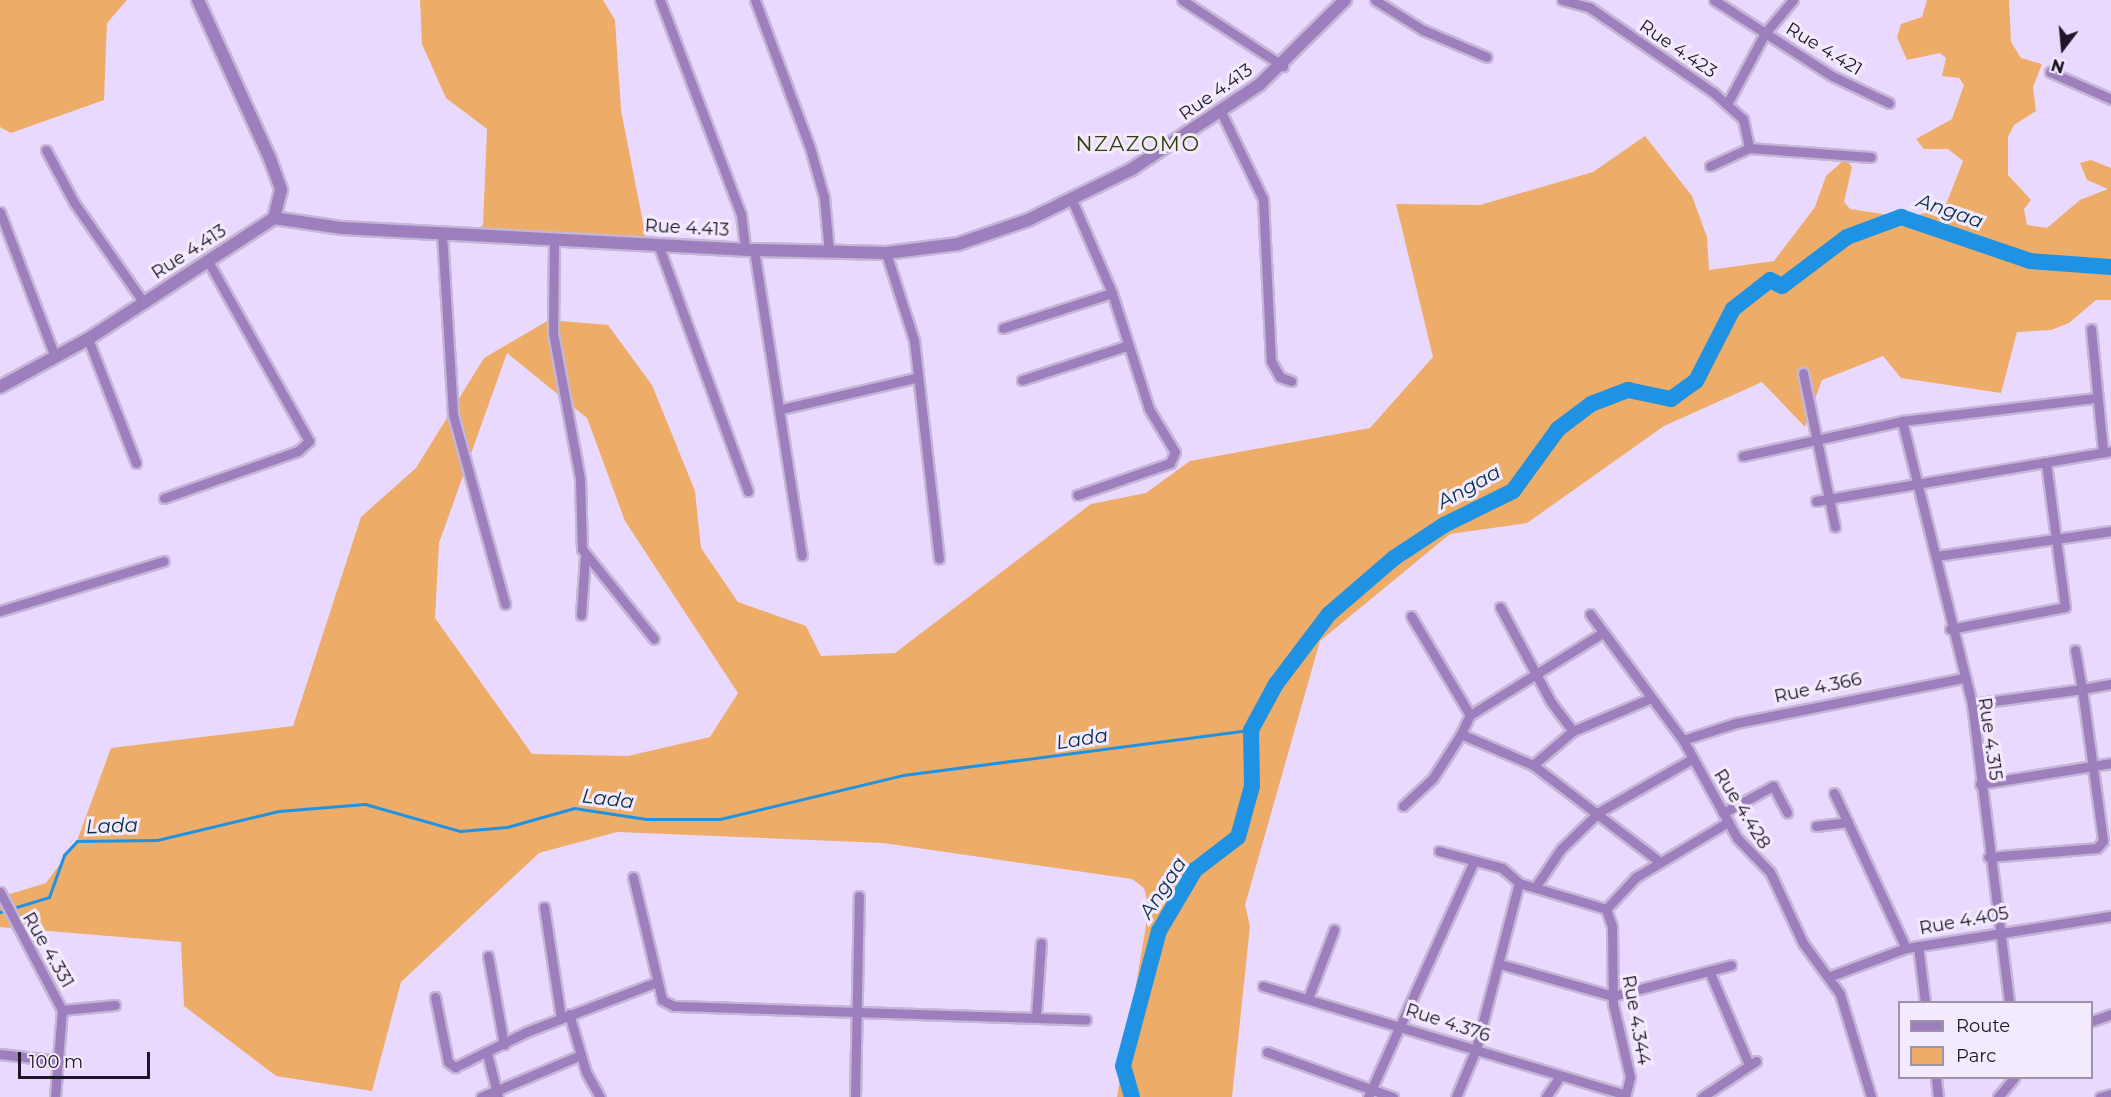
<!DOCTYPE html>
<html>
<head>
<meta charset="utf-8">
<style>
	body { margin:0 }
	#map { position:relative; width:2111px; height:1097px; overflow:hidden; background:#ead9fe; font-family:Montserrat,sans-serif }
	div>[style] { position:absolute }
	[style*='--x'] { left:calc(var(--x)*1px); top:calc(var(--y)*1px); width:calc(var(--w)*1px); rotate:calc(var(--a)*1deg) }
	.green>* { inset:0; background:#edac68 }
	.stream>* { height:3px; margin:-1.5px; padding:0 1.5px; transform-origin:1.5px; border-radius:1.5px; background:#2092e3 }
	.river>* { height:16px; margin:-8px; padding:0 8px; transform-origin:8px; border-radius:8px; background:#2092e3 }
	.roads { filter:drop-shadow(2px 0 #c5b6d7) drop-shadow(-2px 0 #c5b6d7) drop-shadow(0 2px #c5b6d7) drop-shadow(0 -2px #c5b6d7) }
	.minor>* { height:9px; margin:-4.5px; padding:0 4.5px; transform-origin:4.5px; border-radius:4.5px; background:#9d7fbd }
	.tertiary>* { height:12px; margin:-6px; padding:0 6px; transform-origin:6px; border-radius:6px; background:#9d7fbd }
	span { translate:-50% -50%; white-space:nowrap; text-align:center; line-height:1.15; -webkit-text-stroke:6px #f3eafd; paint-order:stroke }
	.street-label { font-size:18px; color:#1d1626 }
	.water-label { font-size:20px; color:#053151; font-style:italic }
	.quarter-label { font-size:21px; color:#2e4009; letter-spacing:1.5px }
	.legend { position:absolute; left:1898px; top:1001px; width:195px; height:78px; box-sizing:border-box; background:#f3eafd; border:2px solid #9d95a7; margin:0; padding:8px 10px; list-style:none; font-size:18px; color:#1d1626 }
	.legend li { display:flex; align-items:center; gap:12px; height:30px }
	.legend b { width:30px; border:2px solid #9d95a7 }
	.north { position:absolute; left:2033px; top:18px; width:60px; height:60px; -webkit-text-stroke:4px #f3eafd; paint-order:stroke; rotate:196deg; font-size:16px; font-weight:700; line-height:24px; text-align:center; color:#1d1626 }
	.north::after { content:''; display:block; margin:auto; width:21px; height:27px; background:#1d1626; clip-path:polygon(50% 0,100% 100%,50% 72%,0 100%) }
	.scale { position:absolute; left:18px; top:1052px; width:132px; height:27px; box-sizing:border-box; border:3px solid #1d1626; border-top:0; padding-left:8px; font-size:18px; line-height:21px; white-space:nowrap; color:#1d1626; -webkit-text-stroke:4px #f3eafd; paint-order:stroke }
</style>
</head>
<body>
<div id="map">
	<div class="green">
		<i style="clip-path:polygon(0 0,127px 0,107px 23px,104px 100px,11px 133px,0 127px)"></i>
		<i style="clip-path:polygon(420px 0,603px 0,615px 20px,621px 110px,646px 238px,470px 235px,483px 225px,487px 129px,446px 98px,422px 44px)"></i>
		<i style="clip-path:polygon(evenodd,1927px 0,2009px 0,2011px 42px,2021px 58px,2042px 64px,2033px 87px,2036px 111px,2014px 125px,2008px 137px,2008px 175px,2031px 200px,2024px 209px,2027px 225px,2047px 228px,2080px 200px,2108px 189px,2087px 180px,2080px 163px,2091px 160px,2111px 168px,2111px 300px,2096px 300px,2069px 323px,2051px 330px,2017px 332px,2001px 393px,1901px 378px,1883px 356px,1822px 380px,1805px 427px,1762px 382px,1664px 426px,1527px 523px,1450px 534px,1320px 641px,1245px 905px,1250px 926px,1232px 1097px,1117px 1097px,1149px 908px,1144px 888px,1132px 879px,883px 843px,617px 832px,539px 853px,401px 982px,372px 1091px,276px 1076px,184px 1006px,181px 942px,0 927px,0 897px,46px 883px,77px 841px,111px 748px,293px 726px,361px 517px,416px 468px,484px 358px,549px 320px,608px 325px,652px 385px,695px 491px,701px 548px,738px 602px,806px 626px,821px 656px,895px 653px,1091px 504px,1146px 493px,1190px 461px,1370px 428px,1433px 357px,1396px 204px,1480px 205px,1593px 172px,1645px 136px,1692px 196px,1707px 237px,1709px 270px,1774px 261px,1815px 207px,1826px 176px,1845px 159px,1852px 167px,1844px 202px,1850px 209px,1908px 218px,1945px 207px,1963px 161px,1948px 149px,1924px 149px,1916px 139px,1952px 119px,1964px 85px,1959px 78px,1942px 76px,1946px 58px,1940px 53px,1907px 60px,1897px 37px,1901px 24px,1922px 17px,1927px 0,507px 353px,587px 418px,625px 521px,738px 693px,710px 737px,628px 756px,532px 754px,435px 618px,439px 543px,507px 353px)"></i>
	</div>
	<div class="stream">
		<i style="--x:0;--y:912;--w:51;--a:-17"></i>
		<i style="--x:49;--y:897;--w:45;--a:-70.3"></i>
		<i style="--x:64;--y:855;--w:19;--a:-47"></i>
		<i style="--x:77;--y:841;--w:80;--a:-0.7"></i>
		<i style="--x:157;--y:840;--w:125;--a:-13.4"></i>
		<i style="--x:279;--y:811;--w:86;--a:-4.7"></i>
		<i style="--x:365;--y:804;--w:99;--a:15.9"></i>
		<i style="--x:460;--y:831;--w:47;--a:-4.9"></i>
		<i style="--x:507;--y:827;--w:70;--a:-15.8"></i>
		<i style="--x:574;--y:808;--w:73;--a:8.7"></i>
		<i style="--x:646;--y:819;--w:74;--a:0"></i>
		<i style="--x:720;--y:819;--w:188;--a:-13.5"></i>
		<i style="--x:903;--y:775;--w:351;--a:-7.4"></i>
	</div>
	<div class="river">
		<i style="--x:1132;--y:1097;--w:32;--a:-106"></i>
		<i style="--x:1123;--y:1066;--w:140;--a:-75.1"></i>
		<i style="--x:1159;--y:931;--w:71;--a:-59.5"></i>
		<i style="--x:1195;--y:870;--w:54;--a:-37.5"></i>
		<i style="--x:1238;--y:837;--w:53;--a:-74.6"></i>
		<i style="--x:1252;--y:786;--w:56;--a:-91"></i>
		<i style="--x:1251;--y:730;--w:52;--a:-61.5"></i>
		<i style="--x:1276;--y:684;--w:88;--a:-52.9"></i>
		<i style="--x:1329;--y:614;--w:86;--a:-40.7"></i>
		<i style="--x:1394;--y:558;--w:60;--a:-33.4"></i>
		<i style="--x:1444;--y:525;--w:77;--a:-26.2"></i>
		<i style="--x:1513;--y:491;--w:77;--a:-54"></i>
		<i style="--x:1558;--y:429;--w:41;--a:-37.1"></i>
		<i style="--x:1591;--y:404;--w:40;--a:-21"></i>
		<i style="--x:1628;--y:390;--w:44;--a:11.8"></i>
		<i style="--x:1671;--y:399;--w:31;--a:-36"></i>
		<i style="--x:1696;--y:381;--w:81;--a:-62.8"></i>
		<i style="--x:1733;--y:309;--w:47;--a:-38.1"></i>
		<i style="--x:1770;--y:280;--w:13;--a:27"></i>
		<i style="--x:1782;--y:286;--w:81;--a:-37"></i>
		<i style="--x:1847;--y:237;--w:58;--a:-20.3"></i>
		<i style="--x:1901;--y:217;--w:136;--a:18.8"></i>
		<i style="--x:2030;--y:261;--w:81;--a:4.2"></i>
	</div>
	<div class="roads">
		<div class="minor">
			<i style="--x:660;--y:0;--w:229;--a:69.3"></i>
			<i style="--x:741;--y:214;--w:35;--a:83"></i>
			<i style="--x:755;--y:0;--w:158;--a:69.6"></i>
			<i style="--x:810;--y:148;--w:51;--a:74.1"></i>
			<i style="--x:824;--y:197;--w:55;--a:84.8"></i>
			<i style="--x:1182;--y:0;--w:121;--a:33.2"></i>
			<i style="--x:1375;--y:0;--w:57;--a:32"></i>
			<i style="--x:1423;--y:30;--w:69;--a:22.9"></i>
			<i style="--x:1562;--y:0;--w:28;--a:15"></i>
			<i style="--x:1589;--y:7;--w:152;--a:34.5"></i>
			<i style="--x:1714;--y:93;--w:39;--a:42"></i>
			<i style="--x:1743;--y:119;--w:30;--a:78"></i>
			<i style="--x:1714;--y:0;--w:140;--a:32.8"></i>
			<i style="--x:1832;--y:76;--w:63;--a:25.3"></i>
			<i style="--x:2050;--y:72;--w:67;--a:23.9"></i>
			<i style="--x:1727;--y:104;--w:81;--a:-61.8"></i>
			<i style="--x:1765;--y:33;--w:43;--a:-49.7"></i>
			<i style="--x:1221;--y:112;--w:97;--a:64.2"></i>
			<i style="--x:1263;--y:199;--w:162;--a:87.2"></i>
			<i style="--x:1271;--y:361;--w:18;--a:61"></i>
			<i style="--x:1280;--y:377;--w:12;--a:20"></i>
			<i style="--x:46;--y:150;--w:61;--a:61.8"></i>
			<i style="--x:75;--y:204;--w:121;--a:55.1"></i>
			<i style="--x:1710;--y:166;--w:43;--a:-24.8"></i>
			<i style="--x:1749;--y:148;--w:122;--a:4.2"></i>
			<i style="--x:1072;--y:200;--w:101;--a:66.7"></i>
			<i style="--x:1112;--y:293;--w:122;--a:72.3"></i>
			<i style="--x:1149;--y:409;--w:50;--a:58.8"></i>
			<i style="--x:1175;--y:452;--w:12;--a:114"></i>
			<i style="--x:1170;--y:463;--w:98;--a:161"></i>
			<i style="--x:0;--y:212;--w:155;--a:69.2"></i>
			<i style="--x:442;--y:234;--w:181;--a:86.5"></i>
			<i style="--x:453;--y:415;--w:196;--a:74.6"></i>
			<i style="--x:554;--y:240;--w:93;--a:90.6"></i>
			<i style="--x:553;--y:333;--w:148;--a:79.5"></i>
			<i style="--x:580;--y:479;--w:70;--a:88.4"></i>
			<i style="--x:582;--y:549;--w:115;--a:51.3"></i>
			<i style="--x:658;--y:244;--w:263;--a:70"></i>
			<i style="--x:754;--y:250;--w:309;--a:81.1"></i>
			<i style="--x:886;--y:253;--w:91;--a:72.2"></i>
			<i style="--x:914;--y:340;--w:220;--a:83.5"></i>
			<i style="--x:1003;--y:328;--w:114;--a:-17.8"></i>
			<i style="--x:2091;--y:329;--w:124;--a:84.4"></i>
			<i style="--x:88;--y:339;--w:133;--a:68.8"></i>
			<i style="--x:1803;--y:373;--w:157;--a:78.3"></i>
			<i style="--x:1022;--y:380;--w:109;--a:-18.1"></i>
			<i style="--x:781;--y:409;--w:138;--a:-13"></i>
			<i style="--x:1902;--y:421;--w:292;--a:76.1"></i>
			<i style="--x:1972;--y:704;--w:300;--a:82.9"></i>
			<i style="--x:1743;--y:456;--w:163;--a:-12.4"></i>
			<i style="--x:1902;--y:421;--w:193;--a:-6.8"></i>
			<i style="--x:164;--y:498;--w:142;--a:-19.3"></i>
			<i style="--x:298;--y:451;--w:15;--a:-42"></i>
			<i style="--x:309;--y:441;--w:206;--a:-119.3"></i>
			<i style="--x:1816;--y:501;--w:299;--a:-9.6"></i>
			<i style="--x:1936;--y:556;--w:177;--a:-8.1"></i>
			<i style="--x:1500;--y:607;--w:108;--a:61.8"></i>
			<i style="--x:1551;--y:702;--w:36;--a:53"></i>
			<i style="--x:0;--y:611;--w:171;--a:-17"></i>
			<i style="--x:1590;--y:614;--w:157;--a:53.6"></i>
			<i style="--x:1683;--y:740;--w:112;--a:61.1"></i>
			<i style="--x:1737;--y:838;--w:47;--a:45.9"></i>
			<i style="--x:1770;--y:872;--w:78;--a:65.1"></i>
			<i style="--x:1803;--y:943;--w:63;--a:54"></i>
			<i style="--x:1840;--y:994;--w:108;--a:73.2"></i>
			<i style="--x:581;--y:615;--w:58;--a:-86.1"></i>
			<i style="--x:1411;--y:616;--w:115;--a:59.2"></i>
			<i style="--x:1950;--y:629;--w:117;--a:-10.8"></i>
			<i style="--x:2065;--y:607;--w:146;--a:-97.5"></i>
			<i style="--x:2075;--y:650;--w:40;--a:80"></i>
			<i style="--x:2082;--y:689;--w:29;--a:-10"></i>
			<i style="--x:1972;--y:704;--w:111;--a:-7.8"></i>
			<i style="--x:2082;--y:689;--w:153;--a:82.1"></i>
			<i style="--x:2103;--y:841;--w:9;--a:131"></i>
			<i style="--x:2097;--y:848;--w:109;--a:175.3"></i>
			<i style="--x:1461;--y:734;--w:21;--a:-65"></i>
			<i style="--x:1470;--y:715;--w:155;--a:-31.8"></i>
			<i style="--x:1683;--y:740;--w:56;--a:-17.8"></i>
			<i style="--x:1736;--y:723;--w:231;--a:-11.2"></i>
			<i style="--x:1533;--y:765;--w:52;--a:-40.4"></i>
			<i style="--x:1573;--y:731;--w:85;--a:-22.9"></i>
			<i style="--x:1980;--y:784;--w:133;--a:-9.1"></i>
			<i style="--x:1834;--y:793;--w:171;--a:65.1"></i>
			<i style="--x:1403;--y:806;--w:41;--a:-43"></i>
			<i style="--x:1433;--y:778;--w:52;--a:-57.5"></i>
			<i style="--x:1461;--y:734;--w:78;--a:23.3"></i>
			<i style="--x:1533;--y:765;--w:160;--a:37.4"></i>
			<i style="--x:1723;--y:813;--w:57;--a:-28.4"></i>
			<i style="--x:1773;--y:786;--w:30;--a:62"></i>
			<i style="--x:1816;--y:826;--w:32;--a:-7"></i>
			<i style="--x:1439;--y:851;--w:65;--a:15.1"></i>
			<i style="--x:1502;--y:868;--w:23;--a:41"></i>
			<i style="--x:633;--y:877;--w:126;--a:76.7"></i>
			<i style="--x:662;--y:1000;--w:13;--a:27"></i>
			<i style="--x:674;--y:1006;--w:412;--a:1.9"></i>
			<i style="--x:1519;--y:883;--w:91;--a:16.6"></i>
			<i style="--x:1536;--y:886;--w:45;--a:-56"></i>
			<i style="--x:1561;--y:849;--w:53;--a:-44.2"></i>
			<i style="--x:1599;--y:812;--w:107;--a:-29.7"></i>
			<i style="--x:0;--y:892;--w:133;--a:62.3"></i>
			<i style="--x:62;--y:1010;--w:87;--a:94.6"></i>
			<i style="--x:544;--y:907;--w:112;--a:81.3"></i>
			<i style="--x:1606;--y:909;--w:18;--a:71"></i>
			<i style="--x:1612;--y:926;--w:78;--a:89.3"></i>
			<i style="--x:1613;--y:1004;--w:75;--a:76.9"></i>
			<i style="--x:1630;--y:1077;--w:21;--a:104"></i>
			<i style="--x:1606;--y:909;--w:44;--a:-46.8"></i>
			<i style="--x:1636;--y:877;--w:107;--a:-30.9"></i>
			<i style="--x:1918;--y:946;--w:56;--a:82.9"></i>
			<i style="--x:488;--y:956;--w:90;--a:79.8"></i>
			<i style="--x:1500;--y:964;--w:117;--a:15.8"></i>
			<i style="--x:1613;--y:996;--w:122;--a:-14.7"></i>
			<i style="--x:1710;--y:973;--w:100;--a:67"></i>
			<i style="--x:1828;--y:977;--w:83;--a:-20.4"></i>
			<i style="--x:1906;--y:948;--w:207;--a:-8.9"></i>
			<i style="--x:1263;--y:986;--w:375;--a:16.7"></i>
			<i style="--x:1309;--y:996;--w:71;--a:-69.3"></i>
			<i style="--x:435;--y:997;--w:66;--a:78.7"></i>
			<i style="--x:448;--y:1062;--w:9;--a:36"></i>
			<i style="--x:455;--y:1067;--w:79;--a:-26.2"></i>
			<i style="--x:526;--y:1032;--w:140;--a:-20.9"></i>
			<i style="--x:62;--y:1010;--w:53;--a:-5.4"></i>
			<i style="--x:569;--y:1014;--w:60;--a:73.7"></i>
			<i style="--x:586;--y:1072;--w:29;--a:61"></i>
			<i style="--x:1036;--y:1016;--w:73;--a:-86.1"></i>
			<i style="--x:2092;--y:1021;--w:20;--a:-20"></i>
			<i style="--x:1267;--y:1052;--w:134;--a:19.7"></i>
			<i style="--x:487;--y:1053;--w:45;--a:76"></i>
			<i style="--x:0;--y:1054;--w:59;--a:6.8"></i>
			<i style="--x:1936;--y:1078;--w:19;--a:84"></i>
			<i style="--x:481;--y:1097;--w:108;--a:-22.8"></i>
			<i style="--x:855;--y:1097;--w:201;--a:-88.9"></i>
			<i style="--x:1368;--y:1097;--w:259;--a:-65.8"></i>
			<i style="--x:1456;--y:1097;--w:52;--a:-67.4"></i>
			<i style="--x:1476;--y:1049;--w:171;--a:-75.5"></i>
			<i style="--x:1546;--y:1097;--w:25;--a:-56"></i>
			<i style="--x:1702;--y:1097;--w:65;--a:-33.7"></i>
			<i style="--x:1998;--y:1097;--w:25;--a:-50"></i>
			<i style="--x:2100;--y:1097;--w:11;--a:-15"></i>
		</div>
		<div class="tertiary">
			<i style="--x:198;--y:0;--w:175;--a:65.6"></i>
			<i style="--x:270;--y:159;--w:33;--a:70"></i>
			<i style="--x:281;--y:190;--w:29;--a:104"></i>
			<i style="--x:0;--y:387;--w:100;--a:-28.6"></i>
			<i style="--x:88;--y:339;--w:222;--a:-33"></i>
			<i style="--x:274;--y:218;--w:69;--a:8.4"></i>
			<i style="--x:342;--y:228;--w:413;--a:3.1"></i>
			<i style="--x:754;--y:250;--w:132;--a:1.3"></i>
			<i style="--x:886;--y:253;--w:73;--a:-7.1"></i>
			<i style="--x:958;--y:244;--w:74;--a:-18.9"></i>
			<i style="--x:1028;--y:220;--w:116;--a:-26.1"></i>
			<i style="--x:1132;--y:169;--w:152;--a:-33.5"></i>
			<i style="--x:1259;--y:85;--w:121;--a:-44.7"></i>
		</div>
	</div>
	<div class="street-label">
		<span style="left:1678px;top:49px;rotate:34deg">Rue 4.423</span>
		<span style="left:1824px;top:49px;rotate:31deg">Rue 4.421</span>
		<span style="left:1216px;top:92px;rotate:-35deg">Rue 4.413</span>
		<span style="left:687px;top:228px;rotate:3deg">Rue 4.413</span>
		<span style="left:189px;top:252px;rotate:-33deg">Rue 4.413</span>
		<span style="left:1818px;top:688px;rotate:-12deg">Rue 4.366</span>
		<span style="left:1990px;top:739px;rotate:82deg">Rue 4.315</span>
		<span style="left:1742px;top:809px;rotate:58deg">Rue 4.428</span>
		<span style="left:1964px;top:921px;rotate:-10deg">Rue 4.405</span>
		<span style="left:48px;top:950px;rotate:60deg">Rue 4.331</span>
		<span style="left:1636px;top:1020px;rotate:80deg">Rue 4.344</span>
		<span style="left:1448px;top:1023px;rotate:18deg">Rue 4.376</span>
	</div>
	<div class="water-label">
		<span style="left:1950px;top:211px;rotate:19deg">Angaa</span>
		<span style="left:1469px;top:487px;rotate:-29deg">Angaa</span>
		<span style="left:1082px;top:739px;rotate:-9deg">Lada</span>
		<span style="left:608px;top:799px;rotate:7deg">Lada</span>
		<span style="left:112px;top:826px;rotate:-2deg">Lada</span>
		<span style="left:1163px;top:888px;rotate:-57deg">Angaa</span>
	</div>
	<div class="quarter-label">
		<span style="left:1138px;top:144px">NZAZOMO</span>
	</div>
	<ul class="legend">
	<li><b style="height:8px;background:#9d7fbd"></b>Route</li>
	<li><b style="height:16px;background:#edac68"></b>Parc</li>
	</ul>
	<div class="north">N</div>
	<div class="scale">100 m</div>
</div>
</body>
</html>
